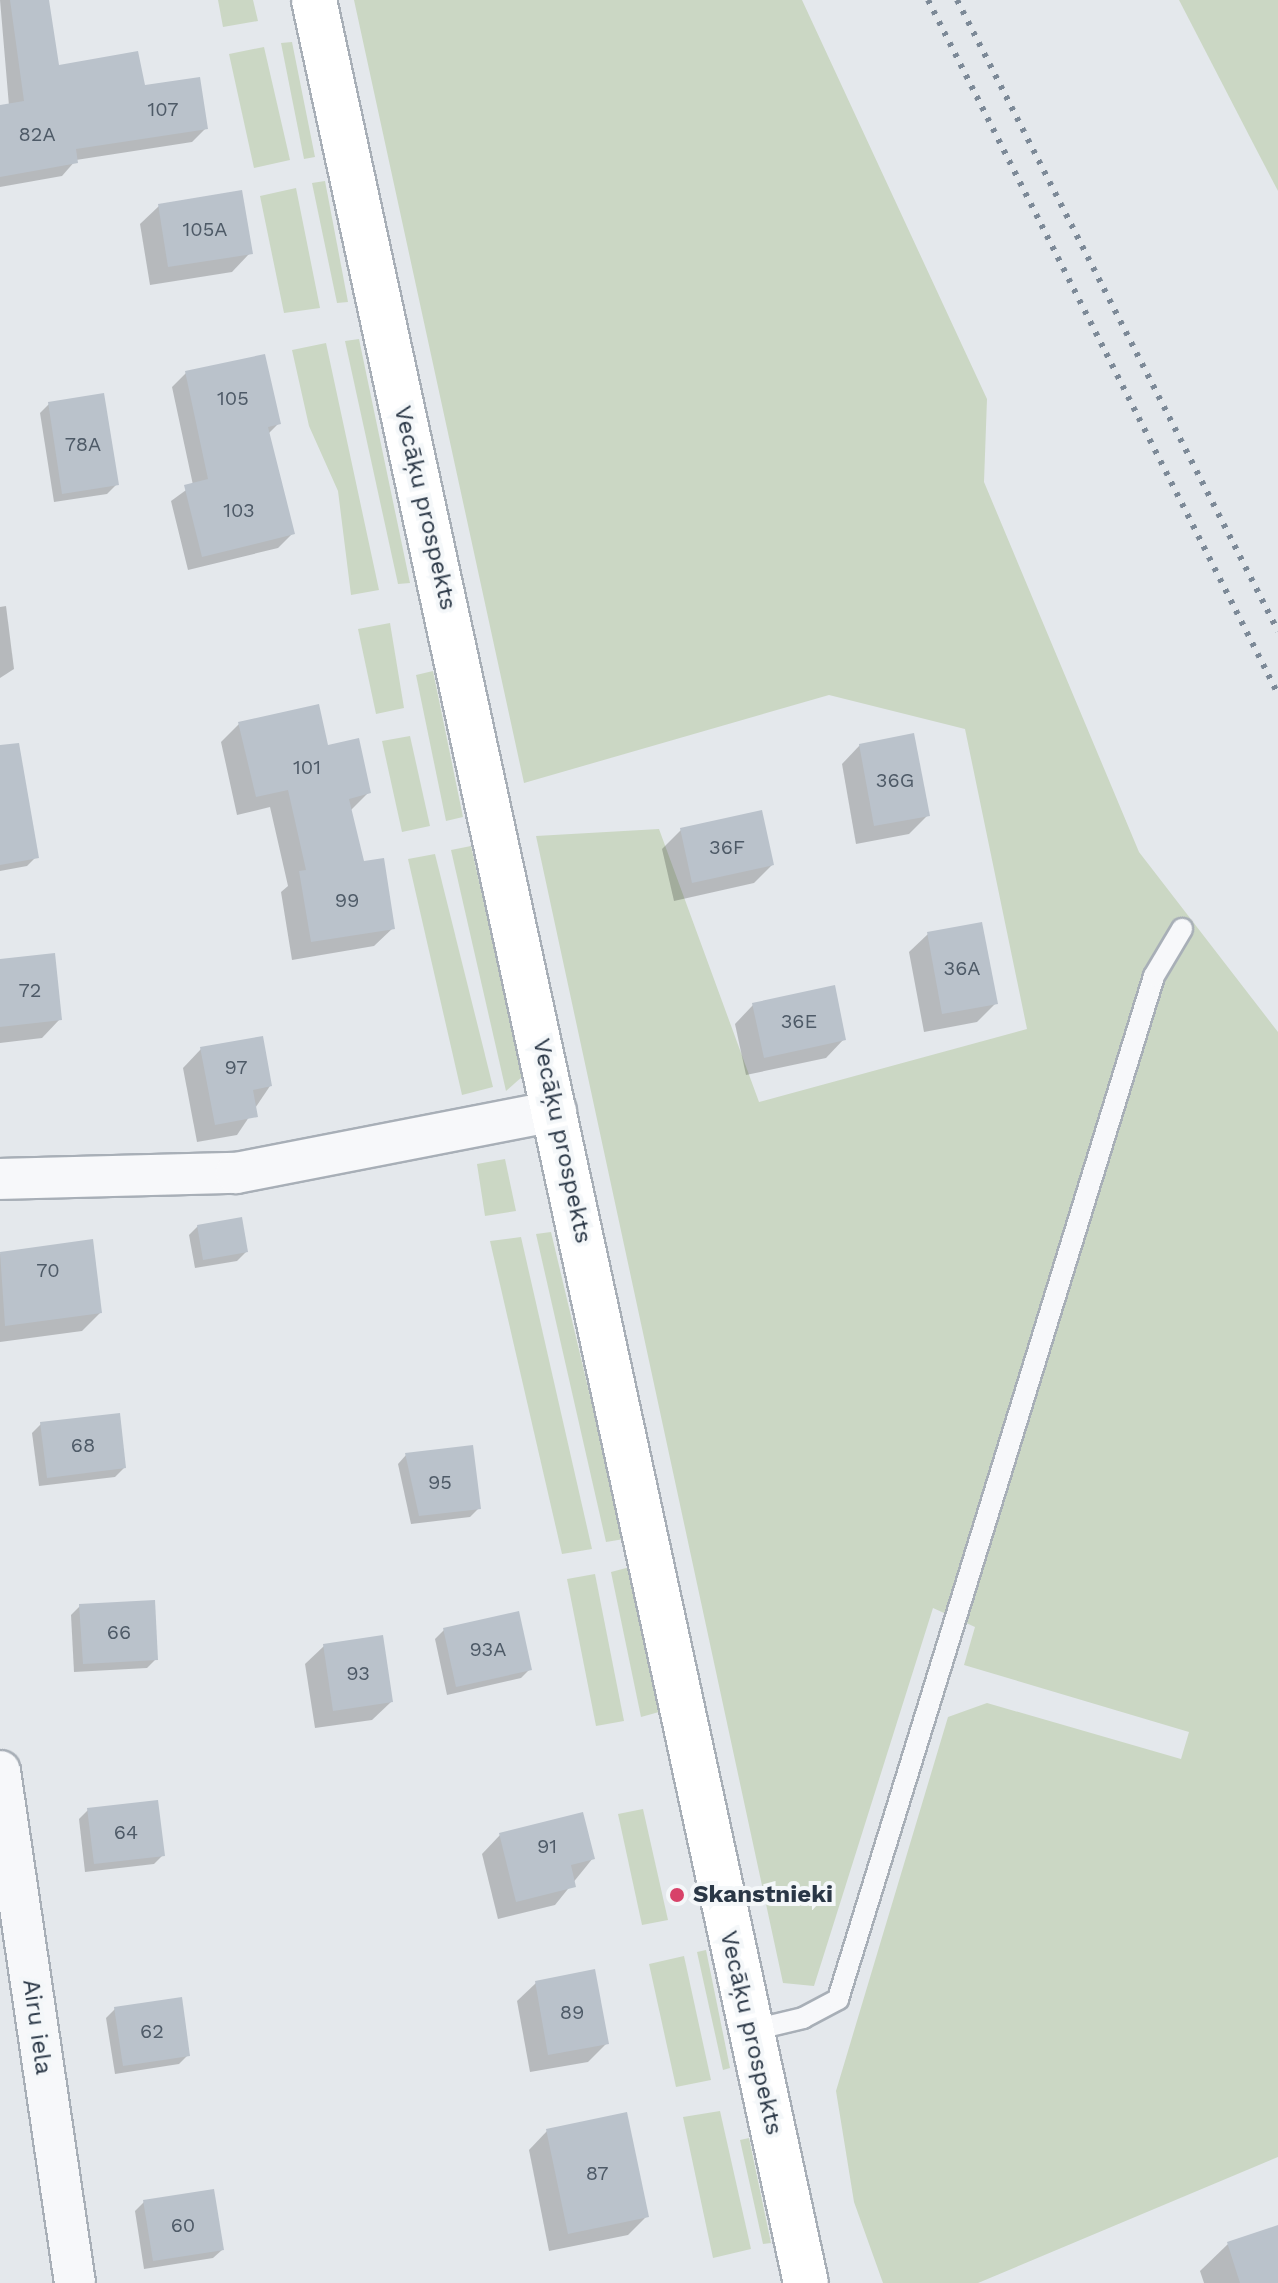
<!DOCTYPE html>
<html>
<head>
<meta charset="utf-8">
<style>
	body { margin:0 }
	#map { position:relative; width:1278px; height:2283px; overflow:hidden; background:#e4e8ec; font-family:"Work Sans",sans-serif }
	div>[style] { position:absolute }
	[style*='--x'] { left:calc(var(--x)*1px); top:calc(var(--y)*1px); width:calc(var(--w)*1px); rotate:calc(var(--a)*1deg) }
	.green>* { inset:0; background:#cbd7c4 }
	.shadow>* { inset:0; background:#0003 }
	.building>* { inset:0; background:#bac2cb }
	.roads { filter:drop-shadow(2px 0 #a8afb7) drop-shadow(-2px 0 #a8afb7) drop-shadow(0 2px #a8afb7) drop-shadow(0 -2px #a8afb7) }
	.service>* { height:20px; margin:-10px; padding:0 10px; transform-origin:10px; border-radius:10px; background:#f7f8fa }
	.minor>* { height:40px; margin:-20px; padding:0 20px; transform-origin:20px; border-radius:20px; background:#f7f8fa }
	.secondary>* { height:44px; margin:-22px; padding:0 22px; transform-origin:22px; border-radius:22px; background:#fff }
	.rail>* { height:6px; margin-top:-3px; transform-origin:0; background:repeating-linear-gradient(90deg,#7c8997 0 4px,transparent 0 12px) }
	.dots>* { width:22px; height:22px; translate:-50% -50%; box-sizing:border-box; border:4px solid #f4f7f9; border-radius:50% }
	span { translate:-50% -50%; white-space:nowrap; text-align:center; line-height:1.15; -webkit-text-stroke:8px #f4f7f9; paint-order:stroke }
	.number-label { font-size:20px; color:#4e5a67 }
	.number-label span { -webkit-text-stroke-width:0 }
	.street-label { font-size:24px; color:#2a3746 }
	.poi-label { font-size:24px; color:#2a3746; font-weight:700 }
	.left { translate:0 -50%; text-align:left }
</style>
</head>
<body>
<div id="map">
	<div class="green">
		<i style="clip-path:polygon(218px 0,253px 0,258px 21px,223px 27px)"></i>
		<i style="clip-path:polygon(354px 0,802px 0,987px 399px,984px 482px,1139px 852px,1278px 1032px,1278px 2157px,978px 2283px,883px 2283px,854px 2202px,836px 2091px,948px 1717px,987px 1703px,1181px 1759px,1189px 1732px,964px 1665px,975px 1627px,933px 1608px,814px 1986px,783px 1983px,536px 836px,659px 829px,759px 1102px,1027px 1029px,965px 729px,829px 695px,524px 783px)"></i>
		<i style="clip-path:polygon(1179px 0,1278px 0,1278px 191px,1254px 145px)"></i>
		<i style="clip-path:polygon(292px 42px,315px 157px,304px 159px,281px 43px)"></i>
		<i style="clip-path:polygon(264px 47px,290px 160px,254px 168px,229px 54px)"></i>
		<i style="clip-path:polygon(325px 181px,348px 302px,337px 303px,312px 183px)"></i>
		<i style="clip-path:polygon(296px 188px,320px 308px,284px 313px,260px 196px)"></i>
		<i style="clip-path:polygon(359px 339px,410px 583px,398px 584px,345px 341px)"></i>
		<i style="clip-path:polygon(326px 343px,379px 590px,351px 595px,338px 491px,309px 426px,292px 350px)"></i>
		<i style="clip-path:polygon(390px 623px,404px 708px,376px 714px,358px 629px)"></i>
		<i style="clip-path:polygon(433px 671px,463px 817px,446px 821px,416px 675px)"></i>
		<i style="clip-path:polygon(410px 736px,430px 826px,402px 832px,382px 741px)"></i>
		<i style="clip-path:polygon(471px 846px,523px 1076px,506px 1091px,451px 850px)"></i>
		<i style="clip-path:polygon(435px 854px,493px 1087px,462px 1095px,408px 859px)"></i>
		<i style="clip-path:polygon(505px 1159px,516px 1211px,485px 1216px,477px 1164px)"></i>
		<i style="clip-path:polygon(551px 1232px,624px 1539px,606px 1542px,536px 1234px)"></i>
		<i style="clip-path:polygon(521px 1237px,592px 1549px,562px 1554px,490px 1241px)"></i>
		<i style="clip-path:polygon(630px 1567px,659px 1712px,641px 1717px,611px 1572px)"></i>
		<i style="clip-path:polygon(595px 1574px,624px 1721px,596px 1726px,567px 1579px)"></i>
		<i style="clip-path:polygon(643px 1809px,668px 1920px,642px 1925px,618px 1814px)"></i>
		<i style="clip-path:polygon(706px 1950px,730px 2068px,723px 2070px,697px 1952px)"></i>
		<i style="clip-path:polygon(684px 1956px,711px 2080px,676px 2087px,649px 1964px)"></i>
		<i style="clip-path:polygon(720px 2111px,751px 2249px,713px 2258px,683px 2117px)"></i>
		<i style="clip-path:polygon(749px 2138px,771px 2243px,763px 2244px,740px 2140px)"></i>
	</div>
	<div class="shadow">
		<i style="clip-path:polygon(0 0,47px 0,57px 68px,143px 88px,206px 128px,192px 142px,76px 160px,62px 176px,0 187px,0 107px,9px 106px)"></i>
		<i style="clip-path:polygon(159px 206px,250px 253px,232px 272px,150px 285px,140px 224px)"></i>
		<i style="clip-path:polygon(186px 373px,278px 424px,268px 434px,292px 534px,278px 548px,188px 570px,171px 501px,193px 485px,172px 387px)"></i>
		<i style="clip-path:polygon(49px 404px,116px 485px,107px 494px,54px 502px,40px 413px)"></i>
		<i style="clip-path:polygon(6px 606px,14px 669px,0 678px,0 607px)"></i>
		<i style="clip-path:polygon(240px 723px,326px 747px,369px 792px,350px 811px,362px 863px,393px 928px,374px 946px,292px 960px,281px 892px,288px 886px,270px 807px,237px 815px,221px 742px)"></i>
		<i style="clip-path:polygon(860px 745px,928px 815px,909px 834px,856px 844px,842px 764px)"></i>
		<i style="clip-path:polygon(0 803px,36px 857px,27px 866px,0 871px)"></i>
		<i style="clip-path:polygon(681px 830px,772px 865px,754px 883px,674px 901px,662px 849px)"></i>
		<i style="clip-path:polygon(928px 934px,995px 1004px,977px 1022px,924px 1032px,909px 952px)"></i>
		<i style="clip-path:polygon(0 961px,60px 1019px,42px 1038px,0 1043px)"></i>
		<i style="clip-path:polygon(753px 1005px,844px 1039px,826px 1058px,746px 1075px,735px 1024px)"></i>
		<i style="clip-path:polygon(201px 1049px,270px 1086px,237px 1135px,197px 1142px,183px 1068px)"></i>
		<i style="clip-path:polygon(198px 1226px,246px 1252px,237px 1261px,195px 1268px,189px 1235px)"></i>
		<i style="clip-path:polygon(91px 1241px,100px 1313px,82px 1331px,0 1342px,0 1254px)"></i>
		<i style="clip-path:polygon(41px 1424px,124px 1468px,115px 1477px,39px 1486px,32px 1433px)"></i>
		<i style="clip-path:polygon(406px 1455px,479px 1508px,470px 1517px,411px 1524px,398px 1464px)"></i>
		<i style="clip-path:polygon(80px 1606px,156px 1659px,147px 1668px,74px 1672px,71px 1615px)"></i>
		<i style="clip-path:polygon(444px 1630px,530px 1669px,521px 1678px,447px 1695px,435px 1639px)"></i>
		<i style="clip-path:polygon(324px 1646px,391px 1702px,372px 1720px,315px 1728px,305px 1664px)"></i>
		<i style="clip-path:polygon(88px 1810px,163px 1855px,154px 1864px,85px 1872px,79px 1819px)"></i>
		<i style="clip-path:polygon(500px 1835px,593px 1858px,555px 1905px,498px 1919px,482px 1854px)"></i>
		<i style="clip-path:polygon(536px 1983px,607px 2043px,588px 2062px,530px 2072px,517px 2001px)"></i>
		<i style="clip-path:polygon(115px 2009px,188px 2055px,179px 2064px,115px 2074px,106px 2018px)"></i>
		<i style="clip-path:polygon(547px 2131px,647px 2216px,628px 2235px,549px 2251px,529px 2150px)"></i>
		<i style="clip-path:polygon(144px 2202px,222px 2250px,213px 2258px,144px 2269px,135px 2211px)"></i>
		<i style="clip-path:polygon(1278px 2227px,1278px 2283px,1204px 2283px,1200px 2271px,1228px 2244px)"></i>
	</div>
	<div class="building">
		<i style="clip-path:polygon(10px 0,49px 0,59px 65px,138px 51px,145px 85px,200px 77px,208px 129px,76px 149px,78px 163px,0 177px,0 105px,24px 101px)"></i>
		<i style="clip-path:polygon(242px 190px,253px 254px,168px 267px,158px 204px)"></i>
		<i style="clip-path:polygon(265px 354px,281px 424px,268px 427px,295px 534px,202px 557px,184px 485px,208px 479px,185px 371px)"></i>
		<i style="clip-path:polygon(104px 393px,119px 485px,62px 494px,48px 402px)"></i>
		<i style="clip-path:polygon(319px 704px,328px 745px,359px 738px,371px 793px,349px 799px,364px 861px,384px 858px,395px 929px,311px 942px,299px 871px,306px 870px,288px 790px,256px 797px,238px 722px)"></i>
		<i style="clip-path:polygon(914px 733px,930px 816px,874px 826px,859px 744px)"></i>
		<i style="clip-path:polygon(19px 743px,39px 858px,0 865px,0 745px)"></i>
		<i style="clip-path:polygon(762px 810px,774px 865px,692px 883px,680px 828px)"></i>
		<i style="clip-path:polygon(982px 922px,998px 1004px,942px 1014px,927px 932px)"></i>
		<i style="clip-path:polygon(55px 953px,62px 1020px,0 1027px,0 959px)"></i>
		<i style="clip-path:polygon(835px 985px,846px 1040px,764px 1058px,752px 1003px)"></i>
		<i style="clip-path:polygon(263px 1036px,272px 1086px,253px 1090px,258px 1117px,215px 1125px,200px 1047px)"></i>
		<i style="clip-path:polygon(242px 1217px,248px 1252px,203px 1260px,197px 1225px)"></i>
		<i style="clip-path:polygon(93px 1239px,102px 1313px,5px 1326px,0 1252px)"></i>
		<i style="clip-path:polygon(120px 1413px,126px 1468px,47px 1478px,40px 1422px)"></i>
		<i style="clip-path:polygon(473px 1445px,481px 1509px,419px 1516px,405px 1453px)"></i>
		<i style="clip-path:polygon(155px 1600px,158px 1660px,83px 1664px,79px 1604px)"></i>
		<i style="clip-path:polygon(519px 1611px,532px 1670px,456px 1687px,443px 1628px)"></i>
		<i style="clip-path:polygon(383px 1635px,393px 1702px,333px 1711px,323px 1644px)"></i>
		<i style="clip-path:polygon(158px 1800px,165px 1856px,94px 1864px,87px 1808px)"></i>
		<i style="clip-path:polygon(583px 1812px,595px 1859px,571px 1865px,576px 1887px,516px 1902px,499px 1833px)"></i>
		<i style="clip-path:polygon(595px 1969px,609px 2044px,548px 2055px,535px 1981px)"></i>
		<i style="clip-path:polygon(182px 1997px,190px 2056px,123px 2066px,114px 2007px)"></i>
		<i style="clip-path:polygon(627px 2112px,649px 2217px,568px 2234px,546px 2129px)"></i>
		<i style="clip-path:polygon(214px 2189px,224px 2250px,153px 2261px,143px 2200px)"></i>
		<i style="clip-path:polygon(1278px 2225px,1278px 2283px,1240px 2283px,1227px 2242px)"></i>
	</div>
	<div class="roads">
		<div class="service">
			<i style="--x:749;--y:2031;--w:56;--a:-13.5"></i>
			<i style="--x:803;--y:2018;--w:40;--a:-28"></i>
			<i style="--x:838;--y:1999;--w:1071;--a:-72.83"></i>
			<i style="--x:1154;--y:976;--w:55;--a:-59.2"></i>
		</div>
		<div class="minor">
			<i style="--x:0;--y:1179;--w:236;--a:-1.5"></i>
			<i style="--x:236;--y:1173;--w:326;--a:-11"></i>
			<i style="--x:0;--y:1771;--w:517;--a:81.67"></i>
		</div>
		<div class="secondary">
			<i style="--x:314;--y:0;--w:2335;--a:77.84"></i>
		</div>
	</div>
	<div class="rail">
		<i style="--x:928;--y:0;--w:777;--a:63.24"></i>
		<i style="--x:957;--y:0;--w:708;--a:63.04"></i>
	</div>
	<div class="dots">
		<i style="left:677px;top:1895px;background:#d84269"></i>
	</div>
	<div class="number-label">
		<span style="left:163px;top:109px">107</span>
		<span style="left:37px;top:134px">82A</span>
		<span style="left:205px;top:229px">105A</span>
		<span style="left:233px;top:398px">105</span>
		<span style="left:83px;top:444px">78A</span>
		<span style="left:239px;top:510px">103</span>
		<span style="left:307px;top:767px">101</span>
		<span style="left:895px;top:780px">36G</span>
		<span style="left:727px;top:847px">36F</span>
		<span style="left:347px;top:900px">99</span>
		<span style="left:962px;top:968px">36A</span>
		<span style="left:30px;top:990px">72</span>
		<span style="left:799px;top:1021px">36E</span>
		<span style="left:236px;top:1067px">97</span>
		<span style="left:48px;top:1270px">70</span>
		<span style="left:83px;top:1445px">68</span>
		<span style="left:440px;top:1482px">95</span>
		<span style="left:119px;top:1632px">66</span>
		<span style="left:488px;top:1649px">93A</span>
		<span style="left:358px;top:1673px">93</span>
		<span style="left:126px;top:1832px">64</span>
		<span style="left:547px;top:1846px">91</span>
		<span style="left:572px;top:2012px">89</span>
		<span style="left:152px;top:2031px">62</span>
		<span style="left:597px;top:2173px">87</span>
		<span style="left:183px;top:2225px">60</span>
	</div>
	<div class="street-label">
		<span style="left:425px;top:508px;rotate:77deg">Vecāķu prospekts</span>
		<span style="left:562px;top:1141px;rotate:78deg">Vecāķu prospekts</span>
		<span style="left:37px;top:2027px;rotate:82deg">Airu iela</span>
		<span style="left:751px;top:2033px;rotate:77deg">Vecāķu prospekts</span>
	</div>
	<div class="poi-label">
		<span class="left" style="left:693px;top:1895px">Skanstnieki</span>
	</div>
</div>
</body>
</html>
